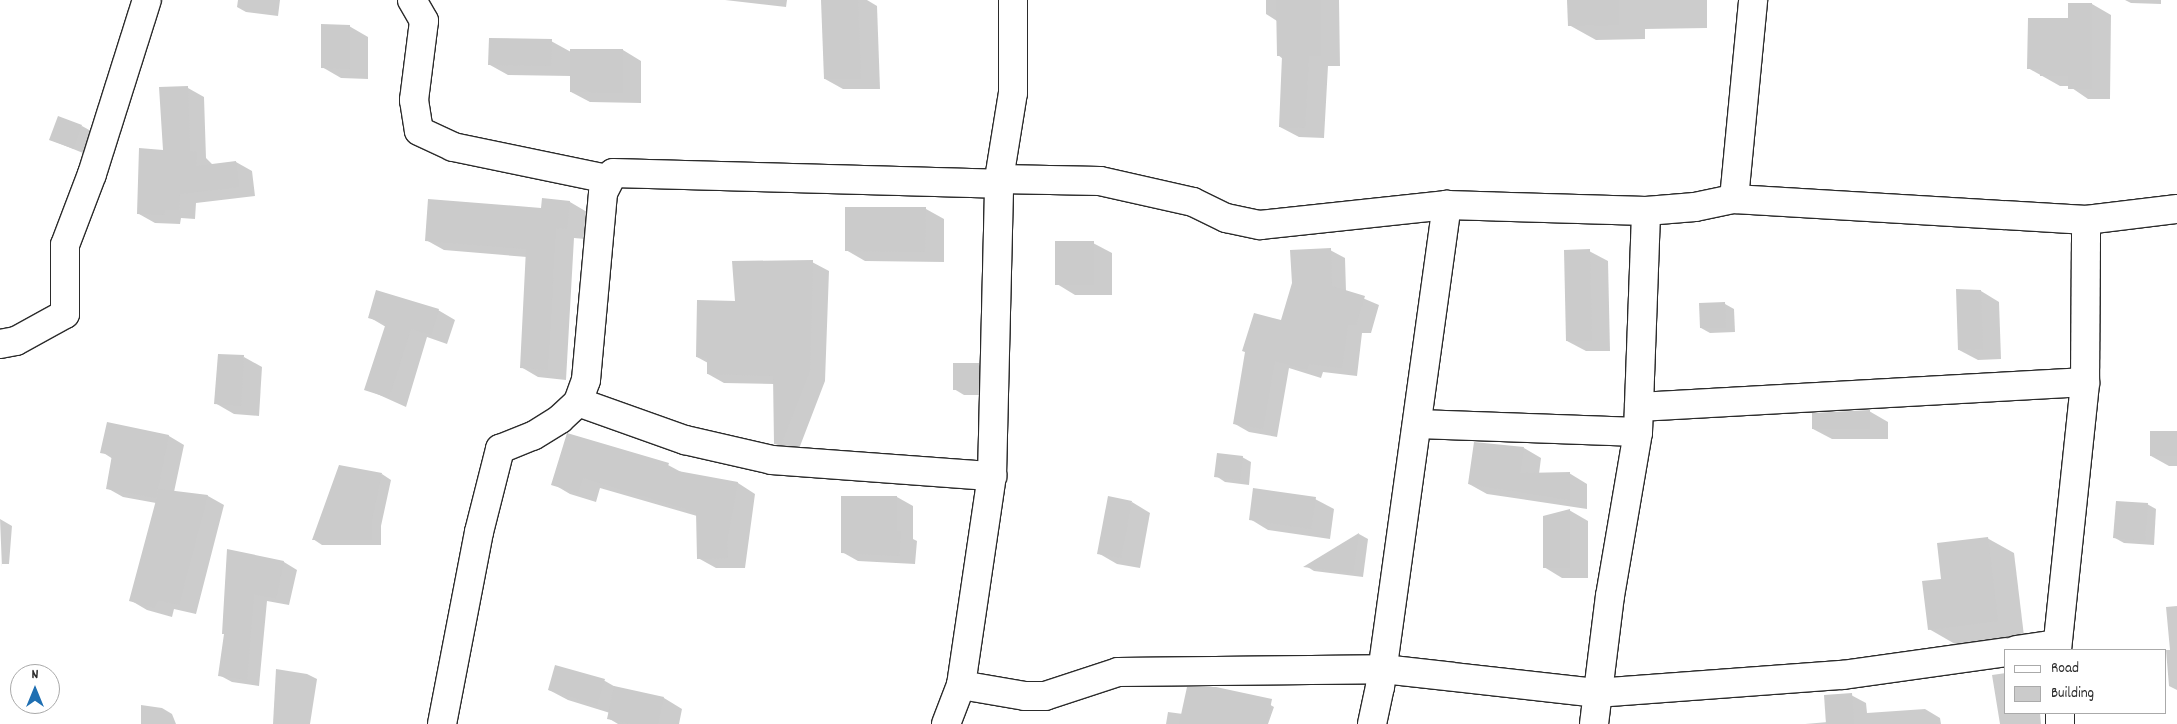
<!DOCTYPE html>
<html>
<head>
<meta charset="utf-8">
<style>
	body { margin:0 }
	#map { position:relative; width:2177px; height:724px; overflow:hidden; background:#fff; font-family:Dekko,sans-serif }
	div>[style] { position:absolute }
	[style*='--x'] { left:calc(var(--x)*1px); top:calc(var(--y)*1px); width:calc(var(--w)*1px); rotate:calc(var(--a)*1deg) }
	.shadow>* { inset:0; background:#0003 }
	.building>* { inset:0; background:#cbcbcb }
	.roads { filter:drop-shadow(1px 0 #2b2b2b) drop-shadow(-1px 0 #2b2b2b) drop-shadow(0 1px #2b2b2b) drop-shadow(0 -1px #2b2b2b) }
	.minor>* { height:28px; margin:-14px; padding:0 14px; transform-origin:14px; border-radius:14px; background:#fff }
	span { translate:-50% -50%; white-space:nowrap; text-align:center; line-height:1.15; -webkit-text-stroke:5px #fff; paint-order:stroke }
	.legend { position:absolute; left:2004px; top:649px; width:162px; height:65px; box-sizing:border-box; background:#fff; border:1px solid #aaa; margin:0; padding:6px 9px; list-style:none; font-size:15px; color:#2b2b2b }
	.legend li { display:flex; align-items:center; gap:10px; height:25px }
	.legend b { width:25px; border:1px solid #aaa }
	.north { position:absolute; left:10px; top:664px; width:50px; height:50px; box-sizing:border-box; background:#fff; border:1px solid #aaa; border-radius:50%; rotate:0deg; font-size:14px; font-weight:700; line-height:20px; text-align:center; color:#2b2b2b }
	.north::after { content:''; display:block; margin:auto; width:18px; height:22px; background:#1f6fb2; clip-path:polygon(50% 0,100% 100%,50% 72%,0 100%) }
</style>
</head>
<body>
<div id="map">
	<div class="shadow">
		<i style="clip-path:polygon(238px 0,280px 0,278px 16px,246px 12px,237px 7px)"></i>
		<i style="clip-path:polygon(725px 0,787px 0,786px 7px)"></i>
		<i style="clip-path:polygon(822px 0,867px 0,877px 6px,880px 89px,843px 89px,825px 79px)"></i>
		<i style="clip-path:polygon(1266px 0,1339px 0,1340px 66px,1328px 66px,1324px 138px,1299px 137px,1280px 127px,1283px 59px,1278px 55px,1277px 21px,1266px 14px)"></i>
		<i style="clip-path:polygon(1569px 0,1707px 0,1707px 28px,1645px 29px,1645px 39px,1596px 40px,1569px 25px)"></i>
		<i style="clip-path:polygon(2125px 0,2161px 0,2161px 4px,2131px 3px)"></i>
		<i style="clip-path:polygon(2069px 4px,2092px 4px,2111px 15px,2110px 99px,2088px 99px,2069px 86px,2060px 86px,2028px 68px,2069px 20px)"></i>
		<i style="clip-path:polygon(349px 26px,368px 37px,368px 79px,341px 78px,322px 67px)"></i>
		<i style="clip-path:polygon(551px 41px,571px 52px,623px 50px,641px 61px,641px 103px,590px 102px,571px 92px,571px 76px,508px 75px,490px 65px)"></i>
		<i style="clip-path:polygon(161px 88px,188px 88px,204px 97px,206px 158px,213px 165px,236px 162px,252px 171px,255px 196px,196px 203px,195px 219px,181px 218px,180px 224px,155px 223px,139px 214px,164px 151px)"></i>
		<i style="clip-path:polygon(82px 126px,91px 131px,83px 153px,51px 140px)"></i>
		<i style="clip-path:polygon(570px 202px,587px 212px,585px 239px,574px 238px,566px 380px,538px 377px,521px 367px,527px 257px,444px 250px,426px 240px)"></i>
		<i style="clip-path:polygon(926px 209px,944px 219px,944px 262px,865px 261px,846px 250px)"></i>
		<i style="clip-path:polygon(1093px 243px,1112px 253px,1112px 295px,1075px 295px,1057px 284px)"></i>
		<i style="clip-path:polygon(1330px 250px,1345px 258px,1346px 291px,1379px 305px,1371px 333px,1362px 333px,1357px 376px,1323px 372px,1321px 378px,1289px 368px,1277px 437px,1249px 432px,1235px 424px,1281px 322px)"></i>
		<i style="clip-path:polygon(1589px 251px,1608px 261px,1610px 351px,1586px 351px,1567px 341px)"></i>
		<i style="clip-path:polygon(812px 262px,829px 271px,825px 381px,797px 454px,774px 443px,774px 384px,724px 383px,708px 374px,708px 363px,697px 357px,736px 302px)"></i>
		<i style="clip-path:polygon(1981px 291px,1999px 302px,2001px 359px,1978px 360px,1959px 350px)"></i>
		<i style="clip-path:polygon(1725px 304px,1734px 309px,1735px 332px,1710px 333px,1701px 328px)"></i>
		<i style="clip-path:polygon(438px 310px,455px 320px,447px 344px,427px 337px,406px 407px,366px 389px,386px 327px,369px 317px)"></i>
		<i style="clip-path:polygon(244px 357px,262px 367px,259px 416px,234px 414px,215px 403px)"></i>
		<i style="clip-path:polygon(979px 365px,988px 370px,987px 395px,964px 395px,954px 389px)"></i>
		<i style="clip-path:polygon(1869px 411px,1888px 422px,1888px 439px,1832px 439px,1813px 429px)"></i>
		<i style="clip-path:polygon(108px 423px,169px 436px,184px 445px,174px 492px,208px 496px,224px 505px,196px 614px,174px 609px,172px 617px,147px 610px,130px 600px,156px 503px,123px 497px,107px 488px,113px 459px,102px 452px)"></i>
		<i style="clip-path:polygon(2177px 432px,2177px 466px,2169px 466px,2151px 456px)"></i>
		<i style="clip-path:polygon(568px 435px,668px 465px,683px 473px,738px 483px,755px 494px,745px 568px,716px 568px,698px 558px,697px 516px,600px 488px,596px 502px,570px 494px,553px 484px)"></i>
		<i style="clip-path:polygon(1524px 448px,1541px 458px,1539px 474px,1569px 473px,1587px 484px,1587px 509px,1487px 494px,1469px 484px)"></i>
		<i style="clip-path:polygon(1242px 457px,1251px 462px,1249px 485px,1225px 482px,1216px 476px)"></i>
		<i style="clip-path:polygon(382px 474px,391px 480px,381px 526px,381px 545px,322px 545px,313px 539px)"></i>
		<i style="clip-path:polygon(842px 497px,897px 497px,913px 506px,913px 539px,917px 541px,915px 564px,858px 561px,842px 552px)"></i>
		<i style="clip-path:polygon(1315px 499px,1334px 509px,1330px 539px,1268px 530px,1250px 519px)"></i>
		<i style="clip-path:polygon(1132px 502px,1150px 513px,1140px 568px,1117px 564px,1098px 553px)"></i>
		<i style="clip-path:polygon(2147px 504px,2156px 509px,2154px 545px,2124px 543px,2115px 538px)"></i>
		<i style="clip-path:polygon(1569px 510px,1588px 521px,1588px 578px,1562px 578px,1544px 567px)"></i>
		<i style="clip-path:polygon(0 519px,12px 526px,9px 564px,2px 564px,2px 568px)"></i>
		<i style="clip-path:polygon(1359px 534px,1368px 539px,1363px 577px,1314px 571px,1306px 566px)"></i>
		<i style="clip-path:polygon(1987px 538px,2014px 553px,2024px 636px,1955px 644px,1929px 629px)"></i>
		<i style="clip-path:polygon(228px 550px,284px 562px,297px 570px,289px 605px,267px 601px,259px 686px,232px 682px,219px 675px,225px 635px)"></i>
		<i style="clip-path:polygon(2177px 606px,2177px 690px,2169px 686px,2166px 650px,2170px 650px,2166px 607px)"></i>
		<i style="clip-path:polygon(556px 666px,605px 681px,619px 689px,664px 698px,682px 709px,679px 724px,618px 724px,608px 718px,610px 713px,568px 700px,549px 690px)"></i>
		<i style="clip-path:polygon(276px 669px,307px 674px,317px 679px,310px 724px,273px 724px)"></i>
		<i style="clip-path:polygon(2006px 673px,2006px 713px,2040px 713px,2041px 724px,2000px 724px,1992px 675px)"></i>
		<i style="clip-path:polygon(1851px 695px,1866px 703px,1867px 713px,1925px 709px,1940px 718px,1941px 724px,1805px 724px,1828px 722px)"></i>
		<i style="clip-path:polygon(1257px 697px,1274px 707px,1268px 724px,1166px 724px,1168px 712px,1183px 714px)"></i>
		<i style="clip-path:polygon(141px 705px,162px 708px,172px 714px,176px 724px,141px 724px)"></i>
	</div>
	<div class="building">
		<i style="clip-path:polygon(821px 0,858px 0,861px 79px,824px 79px)"></i>
		<i style="clip-path:polygon(1276px 0,1321px 0,1321px 56px,1309px 56px,1305px 128px,1279px 127px,1282px 56px,1277px 56px)"></i>
		<i style="clip-path:polygon(1567px 0,1619px 0,1619px 25px,1568px 26px)"></i>
		<i style="clip-path:polygon(2068px 3px,2092px 3px,2092px 89px,2068px 89px,2068px 76px,2040px 76px,2040px 69px,2027px 69px,2028px 18px,2068px 18px)"></i>
		<i style="clip-path:polygon(321px 24px,350px 25px,350px 69px,321px 68px)"></i>
		<i style="clip-path:polygon(489px 38px,552px 39px,551px 66px,488px 65px)"></i>
		<i style="clip-path:polygon(570px 49px,623px 49px,623px 93px,570px 92px)"></i>
		<i style="clip-path:polygon(188px 86px,190px 151px,197px 152px,196px 166px,236px 161px,239px 187px,180px 194px,179px 210px,165px 210px,164px 215px,137px 214px,139px 148px,163px 150px,159px 87px)"></i>
		<i style="clip-path:polygon(58px 116px,82px 125px,74px 149px,49px 140px)"></i>
		<i style="clip-path:polygon(542px 198px,570px 201px,567px 229px,556px 228px,548px 370px,520px 368px,526px 249px,425px 241px,428px 199px,541px 208px)"></i>
		<i style="clip-path:polygon(845px 207px,926px 207px,925px 252px,845px 251px)"></i>
		<i style="clip-path:polygon(1055px 241px,1094px 241px,1094px 285px,1055px 285px)"></i>
		<i style="clip-path:polygon(1331px 248px,1332px 286px,1365px 296px,1356px 325px,1348px 325px,1342px 368px,1309px 364px,1307px 370px,1275px 361px,1263px 429px,1233px 424px,1245px 352px,1242px 351px,1254px 313px,1281px 320px,1292px 283px,1290px 250px)"></i>
		<i style="clip-path:polygon(1590px 249px,1592px 341px,1566px 341px,1564px 250px)"></i>
		<i style="clip-path:polygon(813px 260px,810px 371px,781px 445px,774px 444px,773px 376px,707px 374px,707px 358px,696px 357px,697px 300px,735px 301px,732px 261px)"></i>
		<i style="clip-path:polygon(1956px 289px,1981px 290px,1983px 349px,1958px 350px)"></i>
		<i style="clip-path:polygon(376px 290px,439px 309px,431px 335px,411px 329px,389px 398px,364px 390px,386px 323px,368px 318px)"></i>
		<i style="clip-path:polygon(1725px 302px,1726px 328px,1700px 328px,1699px 303px)"></i>
		<i style="clip-path:polygon(218px 354px,244px 355px,241px 406px,214px 404px)"></i>
		<i style="clip-path:polygon(953px 363px,979px 363px,978px 390px,953px 390px)"></i>
		<i style="clip-path:polygon(1870px 410px,1870px 429px,1812px 429px,1812px 413px)"></i>
		<i style="clip-path:polygon(107px 422px,169px 435px,156px 498px,106px 489px,112px 455px,100px 453px)"></i>
		<i style="clip-path:polygon(2150px 431px,2177px 431px,2177px 456px,2150px 456px)"></i>
		<i style="clip-path:polygon(567px 433px,669px 463px,667px 469px,738px 482px,727px 542px,728px 558px,697px 559px,696px 512px,583px 478px,578px 493px,551px 485px)"></i>
		<i style="clip-path:polygon(1474px 442px,1524px 447px,1520px 473px,1570px 472px,1570px 500px,1468px 484px)"></i>
		<i style="clip-path:polygon(1217px 453px,1243px 456px,1240px 480px,1214px 477px)"></i>
		<i style="clip-path:polygon(339px 465px,382px 473px,372px 520px,372px 540px,312px 540px)"></i>
		<i style="clip-path:polygon(1253px 488px,1316px 497px,1311px 529px,1249px 520px)"></i>
		<i style="clip-path:polygon(159px 489px,208px 495px,179px 605px,158px 600px,155px 608px,129px 601px)"></i>
		<i style="clip-path:polygon(841px 496px,897px 496px,897px 531px,901px 531px,899px 556px,841px 553px)"></i>
		<i style="clip-path:polygon(1108px 496px,1132px 501px,1121px 558px,1097px 554px)"></i>
		<i style="clip-path:polygon(2116px 501px,2148px 503px,2145px 541px,2113px 538px)"></i>
		<i style="clip-path:polygon(1570px 509px,1570px 568px,1543px 568px,1543px 516px)"></i>
		<i style="clip-path:polygon(1359px 533px,1353px 573px,1303px 567px)"></i>
		<i style="clip-path:polygon(1988px 537px,1998px 621px,1928px 630px,1922px 581px,1941px 579px,1937px 543px)"></i>
		<i style="clip-path:polygon(227px 549px,284px 561px,276px 599px,254px 594px,247px 680px,218px 676px,224px 634px,222px 634px)"></i>
		<i style="clip-path:polygon(555px 665px,605px 679px,597px 705px,548px 690px)"></i>
		<i style="clip-path:polygon(614px 686px,664px 697px,658px 724px,632px 724px,607px 719px)"></i>
		<i style="clip-path:polygon(1187px 687px,1216px 687px,1272px 699px,1267px 724px,1179px 724px)"></i>
		<i style="clip-path:polygon(1852px 693px,1854px 724px,1826px 724px,1824px 695px)"></i>
	</div>
	<div class="roads">
		<div class="minor">
			<i style="--x:412;--y:0;--w:24;--a:60"></i>
			<i style="--x:424;--y:21;--w:80;--a:97.2"></i>
			<i style="--x:414;--y:100;--w:31;--a:81"></i>
			<i style="--x:419;--y:131;--w:38;--a:25"></i>
			<i style="--x:453;--y:147;--w:158;--a:11.7"></i>
			<i style="--x:999;--y:179;--w:101;--a:1.1"></i>
			<i style="--x:1100;--y:181;--w:95;--a:12.7"></i>
			<i style="--x:1193;--y:202;--w:37;--a:26"></i>
			<i style="--x:1226;--y:218;--w:35;--a:12"></i>
			<i style="--x:1260;--y:225;--w:188;--a:-6.1"></i>
			<i style="--x:1447;--y:205;--w:199;--a:1.7"></i>
			<i style="--x:1646;--y:211;--w:49;--a:-4.7"></i>
			<i style="--x:1695;--y:207;--w:40;--a:-12"></i>
			<i style="--x:1734;--y:199;--w:353;--a:3.4"></i>
			<i style="--x:2086;--y:220;--w:92;--a:-6.9"></i>
			<i style="--x:1734;--y:199;--w:200;--a:-84.5"></i>
			<i style="--x:0;--y:344;--w:16;--a:-11"></i>
			<i style="--x:16;--y:341;--w:56;--a:-28.9"></i>
			<i style="--x:65;--y:314;--w:69;--a:-90"></i>
			<i style="--x:65;--y:245;--w:76;--a:-69.2"></i>
			<i style="--x:92;--y:174;--w:182;--a:-72.5"></i>
			<i style="--x:578;--y:402;--w:114;--a:19.6"></i>
			<i style="--x:685;--y:440;--w:89;--a:12.9"></i>
			<i style="--x:772;--y:460;--w:221;--a:4.2"></i>
			<i style="--x:1639;--y:407;--w:447;--a:-3.2"></i>
			<i style="--x:1418;--y:424;--w:220;--a:2.1"></i>
			<i style="--x:2016;--y:650;--w:41;--a:-8.3"></i>
			<i style="--x:2057;--y:650;--w:269;--a:-84"></i>
			<i style="--x:2085;--y:382;--w:162;--a:-89.6"></i>
			<i style="--x:961;--y:685;--w:65;--a:9.8"></i>
			<i style="--x:1025;--y:696;--w:20;--a:0"></i>
			<i style="--x:1045;--y:696;--w:77;--a:-18.2"></i>
			<i style="--x:1118;--y:672;--w:265;--a:-0.6"></i>
			<i style="--x:1383;--y:669;--w:214;--a:6.4"></i>
			<i style="--x:1596;--y:693;--w:248;--a:-4.2"></i>
			<i style="--x:1843;--y:675;--w:165;--a:-8"></i>
			<i style="--x:2060;--y:713;--w:11;--a:90"></i>
			<i style="--x:442;--y:724;--w:196;--a:-79.1"></i>
			<i style="--x:479;--y:532;--w:86;--a:-75.8"></i>
			<i style="--x:500;--y:449;--w:35;--a:-22"></i>
			<i style="--x:533;--y:436;--w:32;--a:-32"></i>
			<i style="--x:560;--y:419;--w:25;--a:-43"></i>
			<i style="--x:578;--y:402;--w:23;--a:-70"></i>
			<i style="--x:586;--y:380;--w:188;--a:-84.8"></i>
			<i style="--x:603;--y:193;--w:22;--a:-63"></i>
			<i style="--x:613;--y:173;--w:385;--a:1.6"></i>
			<i style="--x:998;--y:184;--w:5;--a:-79"></i>
			<i style="--x:946;--y:724;--w:42;--a:-69"></i>
			<i style="--x:961;--y:685;--w:211;--a:-81.6"></i>
			<i style="--x:992;--y:476;--w:297;--a:-88.6"></i>
			<i style="--x:999;--y:179;--w:87;--a:-80.8"></i>
			<i style="--x:1013;--y:93;--w:93;--a:-90"></i>
			<i style="--x:1372;--y:724;--w:38;--a:-78"></i>
			<i style="--x:1380;--y:687;--w:487;--a:-82.1"></i>
			<i style="--x:1594;--y:724;--w:129;--a:-82.9"></i>
			<i style="--x:1610;--y:596;--w:166;--a:-80.3"></i>
			<i style="--x:1638;--y:432;--w:221;--a:-87.9"></i>
		</div>
	</div>
	<ul class="legend">
	<li><b style="height:6px;background:#fff"></b>Road</li>
	<li><b style="height:14px;background:#cbcbcb"></b>Building</li>
	</ul>
	<div class="north">N</div>
</div>
</body>
</html>
